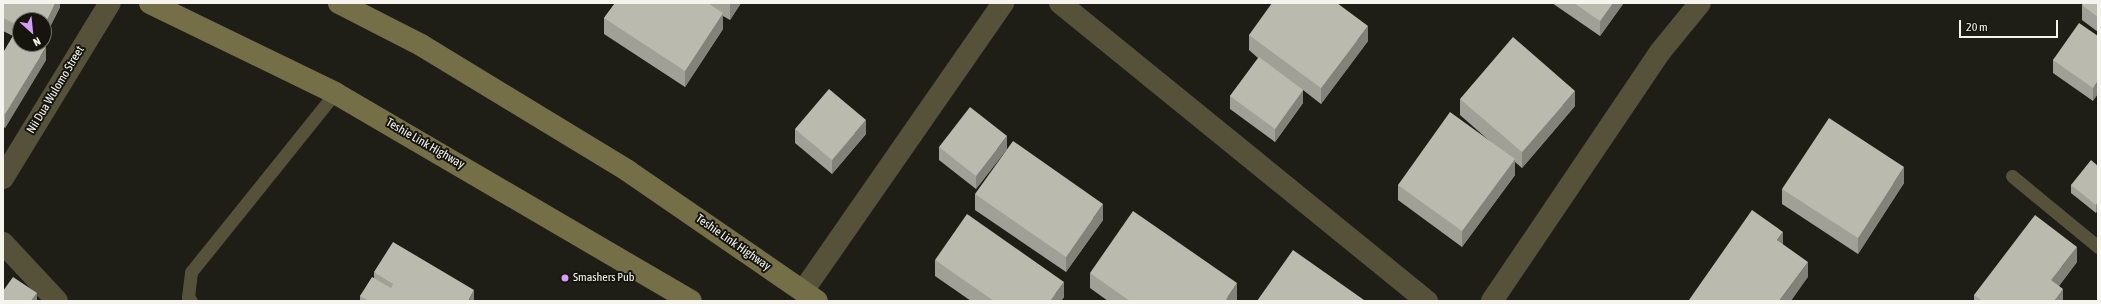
<!DOCTYPE html>
<html>
<head>
<meta charset="utf-8">
<style>
	body { margin:0 }
	#map { position:relative; width:2101px; height:304px; overflow:hidden; background:#1f1e16; font-family:"Asap Condensed",sans-serif }
	div>[style] { position:absolute }
	[style*='--x'] { left:calc(var(--x)*1px); top:calc(var(--y)*1px); width:calc(var(--w)*1px); rotate:calc(var(--a)*1deg) }
	.lane>* { height:13px; margin:-6.5px; padding:0 6.5px; transform-origin:6.5px; border-radius:6.5px; background:#555239 }
	.street>* { height:22px; margin:-11px; padding:0 11px; transform-origin:11px; border-radius:11px; background:#555239 }
	.secondary>* { height:22px; margin:-11px; padding:0 11px; transform-origin:11px; border-radius:11px; background:#756f47 }
	.wall>* { inset:0; background:#a1a096 }
	.shaded-wall>* { inset:0; background:#83827a }
	.building>* { inset:0; background:#bbbaaf }
	.dots>* { width:11px; height:11px; translate:-50% -50%; box-sizing:border-box; border:2px solid #16150d; border-radius:50% }
	span { translate:-50% -50%; white-space:nowrap; text-align:center; line-height:1.15; -webkit-text-stroke:4px #16150d; paint-order:stroke }
	.street-label { font-size:12px; color:#f5f4ef }
	.poi-label { font-size:12px; color:#f5f4ef }
	.left { translate:0 -50%; text-align:left }
	.frame { position:absolute; inset:0; border:4px solid #f5f4ef; pointer-events:none }
	.north { position:absolute; left:12px; top:12px; width:40px; height:40px; box-sizing:border-box; background:#16150d; border:1px solid #6f6e67; border-radius:50%; rotate:153deg; font-size:11px; font-weight:700; line-height:16px; text-align:center; color:#f5f4ef }
	.north::after { content:''; display:block; margin:auto; width:14px; height:18px; background:#d59cfb; clip-path:polygon(50% 0,100% 100%,50% 72%,0 100%) }
	.scale { position:absolute; left:1959px; top:20px; width:99px; height:18px; box-sizing:border-box; border:2px solid #f5f4ef; border-top:0; padding-left:5px; font-size:12px; line-height:14px; white-space:nowrap; color:#f5f4ef; -webkit-text-stroke:3px #16150d; paint-order:stroke }
</style>
</head>
<body>
<div id="map">
	<div class="lane">
		<i style="--x:2012;--y:176;--w:112;--a:39.5"></i>
		<i style="--x:191;--y:301;--w:5;--a:-127"></i>
		<i style="--x:188;--y:297;--w:25;--a:-83"></i>
		<i style="--x:191;--y:272;--w:230;--a:-51.2"></i>
	</div>
	<div class="street">
		<i style="--x:1060;--y:3;--w:473;--a:39.1"></i>
		<i style="--x:3;--y:178;--w:205;--a:-58.6"></i>
		<i style="--x:3;--y:243;--w:79;--a:47"></i>
		<i style="--x:803;--y:291;--w:351;--a:-55.2"></i>
		<i style="--x:1492;--y:301;--w:300;--a:-56"></i>
		<i style="--x:1660;--y:52;--w:63;--a:-50.8"></i>
	</div>
	<div class="secondary">
		<i style="--x:150;--y:3;--w:206;--a:25.9"></i>
		<i style="--x:335;--y:93;--w:412;--a:30.3"></i>
		<i style="--x:339;--y:3;--w:92;--a:27.1"></i>
		<i style="--x:421;--y:45;--w:242;--a:31.3"></i>
		<i style="--x:628;--y:171;--w:229;--a:34.5"></i>
	</div>
	<div class="wall">
		<i style="clip-path:polygon(3px 3px,60px 3px,60px 7px,44px 39px,44px 20px,20px 20px,20px 44px,46px 60px,5px 128px,3px 126px,3px 53px,13px 36px,3px 31px)"></i>
		<i style="clip-path:polygon(615px 3px,741px 3px,730px 20px,723px 16px,723px 29px,685px 87px,604px 34px,604px 18px)"></i>
		<i style="clip-path:polygon(1552px 3px,1623px 3px,1623px 4px,1600px 36px)"></i>
		<i style="clip-path:polygon(2098px 3px,2098px 32px,2082px 20px,2082px 5px)"></i>
		<i style="clip-path:polygon(1249px 35px,1368px 41px,1321px 104px,1303px 90px,1303px 103px,1275px 142px,1230px 109px,1230px 96px,1258px 58px,1249px 50px)"></i>
		<i style="clip-path:polygon(2098px 36px,2093px 101px,2053px 73px,2053px 60px)"></i>
		<i style="clip-path:polygon(1460px 99px,1575px 106px,1522px 168px,1515px 162px,1515px 175px,1462px 247px,1398px 200px,1398px 185px,1493px 144px,1460px 115px)"></i>
		<i style="clip-path:polygon(795px 129px,866px 134px,832px 174px,795px 143px)"></i>
		<i style="clip-path:polygon(939px 147px,1007px 149px,976px 189px,939px 160px)"></i>
		<i style="clip-path:polygon(2098px 166px,2096px 213px,2071px 193px,2071px 185px)"></i>
		<i style="clip-path:polygon(1904px 183px,1858px 254px,1782px 204px,1782px 189px)"></i>
		<i style="clip-path:polygon(975px 194px,1103px 220px,1066px 272px,975px 210px)"></i>
		<i style="clip-path:polygon(935px 260px,1064px 297px,1061px 301px,971px 301px,935px 276px)"></i>
		<i style="clip-path:polygon(2077px 262px,2059px 286px,2063px 301px,1974px 301px,1974px 295px)"></i>
		<i style="clip-path:polygon(374px 272px,474px 301px,360px 301px,360px 296px,374px 278px)"></i>
		<i style="clip-path:polygon(1090px 273px,1237px 299px,1236px 301px,1108px 301px,1090px 288px)"></i>
	</div>
	<div class="shaded-wall">
		<i style="clip-path:polygon(55px 3px,60px 3px,60px 7px,44px 39px,44px 26px)"></i>
		<i style="clip-path:polygon(731px 3px,741px 3px,730px 20px,730px 4px)"></i>
		<i style="clip-path:polygon(1613px 3px,1623px 3px,1623px 4px,1600px 36px,1600px 21px)"></i>
		<i style="clip-path:polygon(723px 13px,723px 29px,685px 87px,685px 71px)"></i>
		<i style="clip-path:polygon(1368px 26px,1368px 41px,1321px 104px,1321px 88px)"></i>
		<i style="clip-path:polygon(46px 47px,46px 60px,5px 128px,5px 114px)"></i>
		<i style="clip-path:polygon(2098px 81px,2098px 94px,2093px 101px,2093px 88px)"></i>
		<i style="clip-path:polygon(1303px 90px,1303px 103px,1275px 142px,1275px 129px)"></i>
		<i style="clip-path:polygon(1575px 91px,1575px 106px,1522px 168px,1522px 152px)"></i>
		<i style="clip-path:polygon(866px 120px,866px 134px,832px 174px,832px 160px)"></i>
		<i style="clip-path:polygon(1007px 136px,1007px 149px,976px 189px,976px 176px)"></i>
		<i style="clip-path:polygon(1515px 159px,1515px 175px,1462px 247px,1462px 231px)"></i>
		<i style="clip-path:polygon(1904px 167px,1904px 183px,1858px 254px,1858px 238px)"></i>
		<i style="clip-path:polygon(2098px 202px,2098px 210px,2096px 213px,2096px 205px)"></i>
		<i style="clip-path:polygon(1103px 204px,1103px 220px,1066px 272px,1066px 257px)"></i>
		<i style="clip-path:polygon(1783px 232px,1783px 247px,1777px 240px)"></i>
		<i style="clip-path:polygon(2077px 247px,2077px 262px,2051px 296px,2051px 280px)"></i>
		<i style="clip-path:polygon(1808px 262px,1808px 277px,1791px 301px,1779px 301px)"></i>
		<i style="clip-path:polygon(1064px 282px,1064px 297px,1061px 301px,1050px 301px)"></i>
		<i style="clip-path:polygon(1237px 283px,1237px 299px,1236px 301px,1225px 301px)"></i>
		<i style="clip-path:polygon(2063px 289px,2063px 301px,2054px 301px)"></i>
		<i style="clip-path:polygon(474px 290px,474px 301px,468px 301px)"></i>
		<i style="clip-path:polygon(37px 293px,37px 301px,31px 301px)"></i>
	</div>
	<div class="building">
		<i style="clip-path:polygon(3px 3px,55px 3px,44px 26px,44px 20px,20px 20px,20px 26px,3px 18px)"></i>
		<i style="clip-path:polygon(615px 3px,708px 3px,723px 13px,685px 71px,604px 18px)"></i>
		<i style="clip-path:polygon(1272px 3px,1337px 3px,1368px 26px,1321px 88px,1249px 35px)"></i>
		<i style="clip-path:polygon(1574px 3px,1613px 3px,1600px 21px)"></i>
		<i style="clip-path:polygon(2083px 3px,2098px 3px,2098px 17px,2082px 5px)"></i>
		<i style="clip-path:polygon(2079px 23px,2098px 36px,2098px 81px,2093px 88px,2053px 60px)"></i>
		<i style="clip-path:polygon(17px 29px,20px 31px,20px 44px,41px 44px,46px 47px,5px 114px,3px 113px,3px 53px)"></i>
		<i style="clip-path:polygon(1513px 37px,1575px 91px,1522px 152px,1460px 99px)"></i>
		<i style="clip-path:polygon(1259px 57px,1303px 90px,1275px 129px,1230px 96px)"></i>
		<i style="clip-path:polygon(829px 89px,866px 120px,832px 160px,795px 129px)"></i>
		<i style="clip-path:polygon(970px 107px,1007px 136px,976px 176px,939px 147px)"></i>
		<i style="clip-path:polygon(1450px 112px,1515px 159px,1462px 231px,1398px 185px)"></i>
		<i style="clip-path:polygon(1829px 118px,1904px 167px,1858px 238px,1782px 189px)"></i>
		<i style="clip-path:polygon(1013px 141px,1103px 204px,1066px 257px,975px 194px)"></i>
		<i style="clip-path:polygon(2091px 160px,2098px 166px,2098px 202px,2096px 205px,2071px 185px)"></i>
		<i style="clip-path:polygon(1752px 210px,1783px 232px,1777px 240px,1808px 262px,1779px 301px,1690px 301px,1689px 300px)"></i>
		<i style="clip-path:polygon(1133px 211px,1237px 283px,1225px 301px,1130px 301px,1090px 273px)"></i>
		<i style="clip-path:polygon(967px 214px,1064px 282px,1050px 301px,994px 301px,935px 260px)"></i>
		<i style="clip-path:polygon(2035px 215px,2077px 247px,2051px 280px,2063px 289px,2054px 301px,1983px 301px,1974px 295px)"></i>
		<i style="clip-path:polygon(393px 242px,474px 290px,468px 301px,369px 301px,360px 296px,372px 277px,391px 288px,393px 284px,374px 272px)"></i>
		<i style="clip-path:polygon(1293px 250px,1364px 300px,1363px 301px,1257px 301px)"></i>
		<i style="clip-path:polygon(13px 277px,37px 293px,31px 301px,3px 301px,3px 291px)"></i>
	</div>
	<div class="dots">
		<i style="left:565px;top:278px;background:#d59cfb"></i>
	</div>
	<div class="street-label">
		<span style="left:56px;top:90px;rotate:-59deg">Nii Dua Wulomo Street</span>
		<span style="left:425px;top:144px;rotate:30deg">Teshie Link Highway</span>
		<span style="left:733px;top:243px;rotate:35deg">Teshie Link Highway</span>
	</div>
	<div class="poi-label">
		<span class="left" style="left:573px;top:278px">Smashers Pub</span>
	</div>
	<div class="frame"></div>
	<div class="north">N</div>
	<div class="scale">20 m</div>
</div>
</body>
</html>
